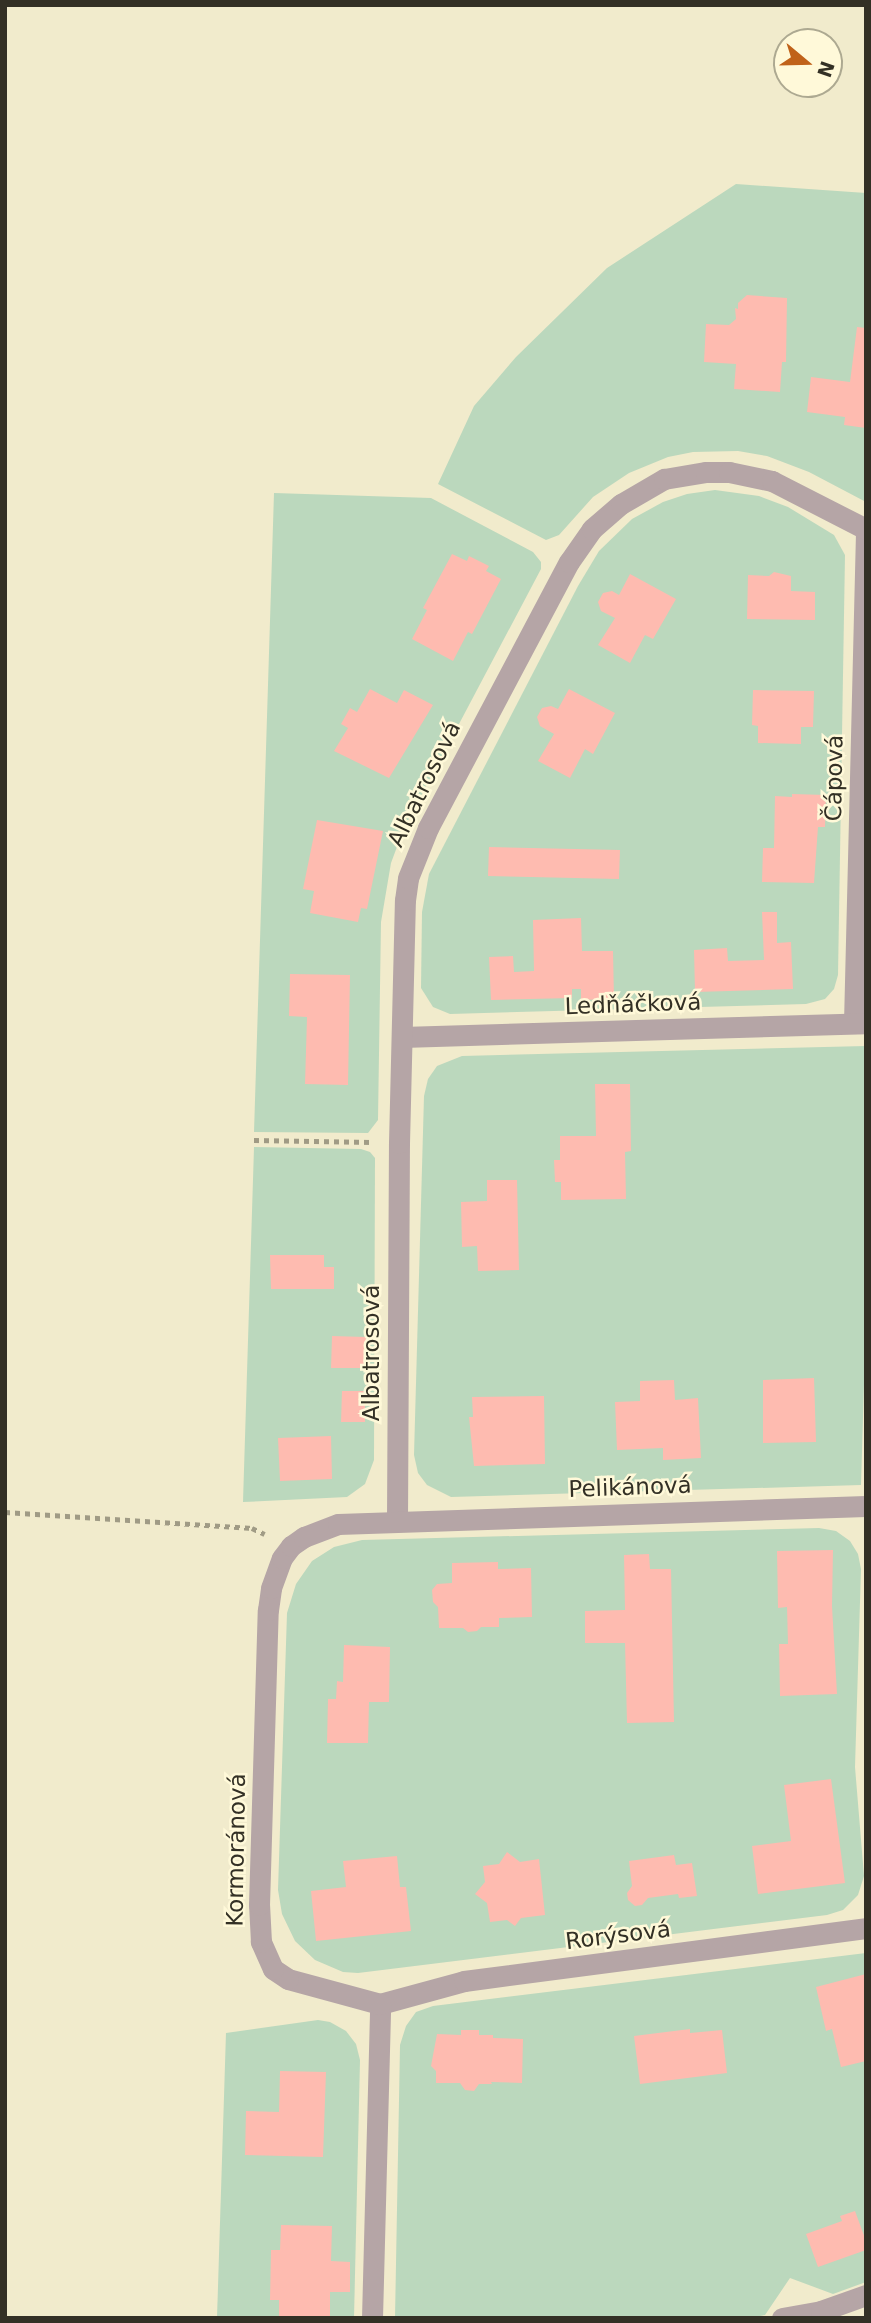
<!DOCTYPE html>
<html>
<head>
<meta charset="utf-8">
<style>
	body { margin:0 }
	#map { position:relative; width:871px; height:2323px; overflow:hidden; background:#f1ebcc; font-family:"DejaVu Sans",sans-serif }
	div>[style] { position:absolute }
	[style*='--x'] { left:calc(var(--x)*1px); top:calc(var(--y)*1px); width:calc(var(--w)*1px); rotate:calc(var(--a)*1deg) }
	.green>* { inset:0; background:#bbd8bd }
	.building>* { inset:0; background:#febbb0 }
	.path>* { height:4.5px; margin-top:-2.25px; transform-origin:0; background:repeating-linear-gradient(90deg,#a09b85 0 5px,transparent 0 10px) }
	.minor>* { height:21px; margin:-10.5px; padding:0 10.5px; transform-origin:10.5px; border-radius:10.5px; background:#b5a5a6 }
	span { translate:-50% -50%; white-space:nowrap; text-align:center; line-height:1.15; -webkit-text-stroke:5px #fff9d9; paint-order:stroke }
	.street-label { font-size:23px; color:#333025 }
	.frame { position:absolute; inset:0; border:7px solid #333025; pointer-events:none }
	.north { position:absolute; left:773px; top:28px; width:70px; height:70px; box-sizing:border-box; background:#fff9d9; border:2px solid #ada991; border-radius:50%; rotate:109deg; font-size:19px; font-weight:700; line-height:28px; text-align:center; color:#333025 }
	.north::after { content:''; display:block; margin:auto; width:24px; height:32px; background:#c06219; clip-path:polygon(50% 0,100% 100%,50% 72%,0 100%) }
</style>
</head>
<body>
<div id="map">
	<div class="green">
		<i style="clip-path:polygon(736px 184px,866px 193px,866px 502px,809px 472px,767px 456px,738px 451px,693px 452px,668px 457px,629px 473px,593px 497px,559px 535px,546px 540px,438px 484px,474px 406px,516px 357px,607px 268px)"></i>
		<i style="clip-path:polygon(715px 490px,759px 496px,788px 507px,834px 535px,845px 555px,838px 975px,834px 989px,825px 999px,806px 1004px,450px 1014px,433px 1007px,421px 988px,422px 912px,429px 874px,578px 586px,599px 551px,632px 519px,663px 502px,687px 494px)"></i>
		<i style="clip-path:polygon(274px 493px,431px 498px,533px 552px,541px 562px,541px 569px,404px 828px,391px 863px,381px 922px,378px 1120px,368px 1133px,254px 1132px)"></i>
		<i style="clip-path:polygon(866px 1046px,866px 1317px,861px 1485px,451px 1497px,427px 1485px,418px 1473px,414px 1455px,424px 1096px,428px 1079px,437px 1066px,462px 1056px)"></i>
		<i style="clip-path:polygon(254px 1147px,361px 1149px,370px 1152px,375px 1158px,374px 1460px,365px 1484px,347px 1497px,243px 1502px)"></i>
		<i style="clip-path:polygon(819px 1528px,836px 1531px,850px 1541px,858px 1554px,861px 1569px,855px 1767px,864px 1876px,858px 1895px,843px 1910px,827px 1915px,358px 1973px,343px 1972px,315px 1960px,295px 1941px,282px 1914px,278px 1890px,287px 1613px,296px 1584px,312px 1561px,334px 1547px,362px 1540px)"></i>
		<i style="clip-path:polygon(866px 1953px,866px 2282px,833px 2294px,790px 2278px,765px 2315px,750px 2318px,395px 2318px,400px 2045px,406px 2026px,416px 2012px,433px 2006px)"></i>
		<i style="clip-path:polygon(318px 2020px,330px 2022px,346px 2031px,356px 2044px,360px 2060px,354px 2318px,217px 2318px,226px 2033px)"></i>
	</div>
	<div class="building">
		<i style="clip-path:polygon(747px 295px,787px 298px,786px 362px,782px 362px,780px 392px,734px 389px,736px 364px,704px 362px,706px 324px,729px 325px,736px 319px,735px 308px,738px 309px,738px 303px)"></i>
		<i style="clip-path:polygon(857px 327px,866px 328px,866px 428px,844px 425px,845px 417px,807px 412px,811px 377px,850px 382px)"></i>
		<i style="clip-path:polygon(452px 554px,467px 561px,469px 556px,489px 566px,486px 571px,501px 579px,472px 634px,468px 632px,453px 661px,412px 639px,427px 610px,423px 608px)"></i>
		<i style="clip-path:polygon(774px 572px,791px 576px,791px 591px,815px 592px,815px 620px,747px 619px,748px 575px,769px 576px)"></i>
		<i style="clip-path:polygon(630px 574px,676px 599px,653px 639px,645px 635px,630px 663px,598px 645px,615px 618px,601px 611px,598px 602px,603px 593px,612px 591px,619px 595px)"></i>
		<i style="clip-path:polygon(370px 689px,397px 703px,404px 690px,433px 705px,389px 778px,334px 751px,348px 728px,341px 724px,350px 708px,357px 712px)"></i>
		<i style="clip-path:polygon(569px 689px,615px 713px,593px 754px,585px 749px,570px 778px,538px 761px,554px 734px,540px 726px,537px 717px,542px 708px,551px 706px,558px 709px)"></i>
		<i style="clip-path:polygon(753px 690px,814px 691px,813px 727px,801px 727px,801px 744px,758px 743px,758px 726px,752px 725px)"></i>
		<i style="clip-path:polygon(792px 794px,826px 795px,825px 827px,818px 827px,814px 883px,762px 882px,763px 848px,774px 848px,775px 796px,792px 797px)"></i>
		<i style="clip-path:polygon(317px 820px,383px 831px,367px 909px,361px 908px,358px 922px,310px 913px,314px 891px,303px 889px)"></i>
		<i style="clip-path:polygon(489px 847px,620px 850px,619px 879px,488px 876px)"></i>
		<i style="clip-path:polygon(762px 912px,777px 912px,777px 943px,791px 942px,793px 989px,695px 992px,694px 950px,727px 948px,728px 961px,764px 960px)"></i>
		<i style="clip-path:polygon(581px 918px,582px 951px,613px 951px,614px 999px,581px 1000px,581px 989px,572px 989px,572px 998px,491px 1000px,489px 957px,513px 956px,514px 972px,534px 971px,533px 920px)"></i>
		<i style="clip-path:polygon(290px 974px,350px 975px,348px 1085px,305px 1084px,307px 1017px,289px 1016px)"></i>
		<i style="clip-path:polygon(595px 1084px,630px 1084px,631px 1151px,625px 1152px,626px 1199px,561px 1200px,561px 1182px,555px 1182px,554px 1160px,560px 1160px,560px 1136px,596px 1136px)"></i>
		<i style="clip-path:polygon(487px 1180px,517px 1180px,519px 1270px,478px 1271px,477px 1246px,462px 1247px,461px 1202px,487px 1201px)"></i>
		<i style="clip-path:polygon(270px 1255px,324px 1255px,324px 1267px,334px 1267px,334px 1289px,271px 1289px)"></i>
		<i style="clip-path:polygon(332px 1336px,366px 1337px,366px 1368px,331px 1368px)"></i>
		<i style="clip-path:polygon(814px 1378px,816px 1442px,763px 1443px,763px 1380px)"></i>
		<i style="clip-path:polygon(674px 1380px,675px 1400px,698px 1398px,701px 1458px,663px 1460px,663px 1448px,617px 1450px,615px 1402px,640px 1401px,640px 1381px)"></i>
		<i style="clip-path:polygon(342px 1391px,365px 1391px,365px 1422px,341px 1422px)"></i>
		<i style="clip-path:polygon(544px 1396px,545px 1464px,474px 1466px,469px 1417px,473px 1417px,472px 1397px)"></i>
		<i style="clip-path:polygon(331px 1436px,332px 1479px,280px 1481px,278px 1438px)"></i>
		<i style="clip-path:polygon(833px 1550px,832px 1606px,837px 1694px,780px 1696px,779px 1644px,788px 1644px,787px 1607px,778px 1608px,777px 1551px)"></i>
		<i style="clip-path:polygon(649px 1554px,650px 1569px,671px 1569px,674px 1722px,627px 1723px,625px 1643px,585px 1643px,585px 1611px,625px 1610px,624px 1555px)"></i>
		<i style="clip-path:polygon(498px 1562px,498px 1569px,531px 1568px,532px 1617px,499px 1618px,499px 1627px,481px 1627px,477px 1631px,468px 1632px,463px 1628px,439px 1628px,438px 1607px,433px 1602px,432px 1590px,437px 1584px,452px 1583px,452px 1563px)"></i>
		<i style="clip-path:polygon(344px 1645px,390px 1647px,389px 1702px,369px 1702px,368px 1743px,327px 1743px,328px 1699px,336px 1699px,337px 1681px,343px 1682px)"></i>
		<i style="clip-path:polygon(831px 1779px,845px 1883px,758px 1894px,752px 1846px,791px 1841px,784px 1785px)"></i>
		<i style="clip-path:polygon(507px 1852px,520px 1862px,539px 1859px,545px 1915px,521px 1918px,515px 1926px,507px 1920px,490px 1922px,487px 1903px,475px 1894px,485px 1882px,483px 1866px,499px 1864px)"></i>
		<i style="clip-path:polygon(674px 1855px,676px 1865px,692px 1863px,697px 1896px,679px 1898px,678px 1894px,648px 1898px,642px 1905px,635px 1906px,628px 1900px,627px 1893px,632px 1886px,629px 1861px)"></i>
		<i style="clip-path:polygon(397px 1856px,400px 1887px,406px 1887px,411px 1931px,316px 1941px,311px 1891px,346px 1887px,343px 1861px)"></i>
		<i style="clip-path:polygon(866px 1974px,866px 2061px,841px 2067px,832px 2029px,826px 2031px,816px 1987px)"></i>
		<i style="clip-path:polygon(690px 2029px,690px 2033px,722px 2030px,727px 2073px,640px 2084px,634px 2036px)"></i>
		<i style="clip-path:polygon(461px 2030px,479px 2030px,479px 2035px,493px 2035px,493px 2038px,523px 2039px,522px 2083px,491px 2082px,492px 2084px,479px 2084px,474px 2091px,465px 2090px,460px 2083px,436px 2083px,436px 2071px,431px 2066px,437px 2034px,461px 2035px)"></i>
		<i style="clip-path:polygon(280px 2071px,326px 2072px,323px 2157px,245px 2155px,246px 2111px,279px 2112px)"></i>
		<i style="clip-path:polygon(855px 2211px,866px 2241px,866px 2250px,818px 2267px,806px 2234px,842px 2221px,840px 2216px)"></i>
		<i style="clip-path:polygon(281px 2225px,332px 2226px,331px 2261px,350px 2262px,350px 2292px,330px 2292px,330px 2318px,279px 2318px,279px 2300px,270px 2300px,271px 2250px,280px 2250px)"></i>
	</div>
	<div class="path">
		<i style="--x:254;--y:1140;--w:118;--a:1"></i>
		<i style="--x:5;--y:1512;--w:248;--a:3.7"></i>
		<i style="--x:252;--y:1528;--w:14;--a:25"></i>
	</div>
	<div class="minor">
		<i style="--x:854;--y:1023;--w:488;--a:-88.6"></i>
		<i style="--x:402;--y:1037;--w:464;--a:-1.7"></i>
		<i style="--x:397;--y:1520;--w:377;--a:-89.7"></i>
		<i style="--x:399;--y:1143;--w:243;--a:-88.6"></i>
		<i style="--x:405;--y:900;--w:22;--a:-82"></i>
		<i style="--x:408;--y:878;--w:54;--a:-68.2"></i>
		<i style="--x:428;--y:828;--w:301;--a:-62.1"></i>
		<i style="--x:569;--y:562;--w:40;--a:-55.1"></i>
		<i style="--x:592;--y:529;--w:38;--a:-41"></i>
		<i style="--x:621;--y:504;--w:50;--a:-30.2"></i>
		<i style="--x:664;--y:479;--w:43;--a:-9.5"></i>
		<i style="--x:706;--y:472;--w:23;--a:0"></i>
		<i style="--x:729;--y:472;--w:44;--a:11.8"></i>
		<i style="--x:772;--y:481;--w:106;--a:27.1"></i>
		<i style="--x:380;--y:2004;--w:87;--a:-15.3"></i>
		<i style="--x:464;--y:1981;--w:405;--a:-7.5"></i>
		<i style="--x:372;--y:2318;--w:314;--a:-88.5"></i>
		<i style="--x:380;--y:2004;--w:95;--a:-164.8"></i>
		<i style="--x:288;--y:1979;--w:18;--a:-146"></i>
		<i style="--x:273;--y:1969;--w:30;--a:-114"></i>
		<i style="--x:261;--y:1942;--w:37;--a:-93"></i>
		<i style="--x:259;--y:1905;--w:295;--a:-88.3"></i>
		<i style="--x:268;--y:1610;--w:22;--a:-82"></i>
		<i style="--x:271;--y:1588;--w:32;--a:-70"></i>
		<i style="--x:282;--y:1558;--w:15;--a:-53"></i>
		<i style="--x:291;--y:1546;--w:16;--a:-35"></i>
		<i style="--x:304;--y:1537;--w:36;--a:-21"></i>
		<i style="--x:338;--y:1524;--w:528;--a:-1.95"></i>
		<i style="--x:782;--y:2318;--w:40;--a:-10"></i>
		<i style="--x:821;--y:2311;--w:48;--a:-19.6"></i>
	</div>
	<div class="street-label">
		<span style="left:834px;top:778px;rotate:-89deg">Čápová</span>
		<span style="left:424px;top:784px;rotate:-64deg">Albatrosová</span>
		<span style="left:633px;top:1004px;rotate:-2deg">Ledňáčková</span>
		<span style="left:371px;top:1353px;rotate:-90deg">Albatrosová</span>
		<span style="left:630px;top:1487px;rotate:-2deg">Pelikánová</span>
		<span style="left:236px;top:1850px;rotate:-89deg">Kormoránová</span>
		<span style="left:618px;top:1935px;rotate:-7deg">Rorýsová</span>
	</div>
	<div class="frame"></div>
	<div class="north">N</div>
</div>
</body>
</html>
